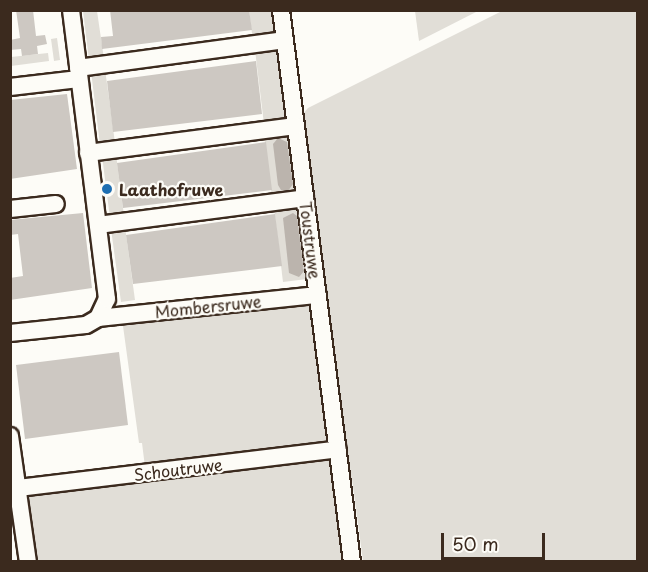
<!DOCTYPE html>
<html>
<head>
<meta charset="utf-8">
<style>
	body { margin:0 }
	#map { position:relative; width:648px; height:572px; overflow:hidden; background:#fdfcf7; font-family:"Playpen Sans",sans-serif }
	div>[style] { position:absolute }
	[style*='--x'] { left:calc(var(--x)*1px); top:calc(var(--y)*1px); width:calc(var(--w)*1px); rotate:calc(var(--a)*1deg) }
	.green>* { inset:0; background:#e1ded7 }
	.water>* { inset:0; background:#bbb4ad }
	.building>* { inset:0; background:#cdc8c2 }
	.roads { filter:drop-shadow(2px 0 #3b2a1e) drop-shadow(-2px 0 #3b2a1e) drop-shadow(0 2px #3b2a1e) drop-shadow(0 -2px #3b2a1e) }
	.street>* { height:16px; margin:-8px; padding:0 8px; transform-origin:8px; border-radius:8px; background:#fdfcf7 }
	.dots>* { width:16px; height:16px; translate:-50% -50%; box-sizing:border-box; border:3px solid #fdfcf7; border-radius:50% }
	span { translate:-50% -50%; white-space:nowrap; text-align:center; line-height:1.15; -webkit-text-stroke:4.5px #fdfcf7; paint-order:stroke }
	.poi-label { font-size:16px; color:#3b2a1e; font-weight:700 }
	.left { translate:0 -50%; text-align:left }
	.street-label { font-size:16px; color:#3b2a1e }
	.frame { position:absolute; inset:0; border:12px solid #3b2a1e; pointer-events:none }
	.scale { position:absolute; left:441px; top:533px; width:104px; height:27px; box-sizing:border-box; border:3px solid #3b2a1e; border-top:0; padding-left:8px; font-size:18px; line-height:21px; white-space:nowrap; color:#3b2a1e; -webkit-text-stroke:4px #fdfcf7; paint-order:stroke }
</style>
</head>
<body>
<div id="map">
	<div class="green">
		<i style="clip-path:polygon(83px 11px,97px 11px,104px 59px,89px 60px)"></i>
		<i style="clip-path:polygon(249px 11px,277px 11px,277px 35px,253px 41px)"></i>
		<i style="clip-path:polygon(415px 11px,415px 10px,478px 11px,419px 41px)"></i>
		<i style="clip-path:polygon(502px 11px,637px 11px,637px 561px,363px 561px,352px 479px,347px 477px,302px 115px,308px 108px)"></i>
		<i style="clip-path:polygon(57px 38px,60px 60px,54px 61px,51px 39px)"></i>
		<i style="clip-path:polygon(276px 48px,280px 51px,288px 117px,264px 124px,255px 50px)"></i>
		<i style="clip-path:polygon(48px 53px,49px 61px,11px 66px,11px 57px)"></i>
		<i style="clip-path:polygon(105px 69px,115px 143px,100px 145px,91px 71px)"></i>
		<i style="clip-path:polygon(285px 133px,289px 135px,296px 191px,272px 197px,264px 135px)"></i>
		<i style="clip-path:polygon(116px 154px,124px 216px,110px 218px,102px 156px)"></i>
		<i style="clip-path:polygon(294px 206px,298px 208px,307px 279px,283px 282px,274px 208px)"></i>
		<i style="clip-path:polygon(125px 227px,135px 300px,121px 302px,111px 229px)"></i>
		<i style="clip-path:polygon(299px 302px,309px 304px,327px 441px,145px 467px,142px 443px,139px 443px,123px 326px)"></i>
		<i style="clip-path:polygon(329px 455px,343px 561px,34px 561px,26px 501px,30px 493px)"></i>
	</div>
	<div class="water">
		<i style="clip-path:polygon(278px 138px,287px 142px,293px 184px,288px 191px,281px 190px,278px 185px,273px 144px)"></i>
		<i style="clip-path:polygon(293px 213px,297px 216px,304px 271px,299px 277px,289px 273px,283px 218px)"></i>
	</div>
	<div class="building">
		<i style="clip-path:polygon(16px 10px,33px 10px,36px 36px,45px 35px,47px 44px,37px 46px,38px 54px,22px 56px,21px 49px,10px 50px,10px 40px,20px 38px)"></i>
		<i style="clip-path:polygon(110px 10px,249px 10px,252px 30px,102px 49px,101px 37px,113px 36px)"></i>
		<i style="clip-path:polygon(256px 61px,262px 114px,113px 132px,107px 81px)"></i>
		<i style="clip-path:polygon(67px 94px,77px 169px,10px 179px,10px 100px)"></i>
		<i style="clip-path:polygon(266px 142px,272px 190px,123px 208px,117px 163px)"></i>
		<i style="clip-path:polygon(83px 213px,92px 288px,10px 300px,10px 278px,23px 276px,18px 234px,10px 235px,10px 220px)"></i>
		<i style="clip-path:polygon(275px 214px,282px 266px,133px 284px,126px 235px)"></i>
		<i style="clip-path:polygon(119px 352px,128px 425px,25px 439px,16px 365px)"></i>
	</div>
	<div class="roads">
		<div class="street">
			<i style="--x:281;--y:10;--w:557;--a:82.67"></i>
			<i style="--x:78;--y:68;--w:209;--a:-7.7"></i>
			<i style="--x:10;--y:87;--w:69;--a:-6.6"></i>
			<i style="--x:88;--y:153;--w:209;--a:-7.4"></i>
			<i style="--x:10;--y:209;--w:46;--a:-6.2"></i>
			<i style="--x:98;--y:225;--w:209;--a:-7.4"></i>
			<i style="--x:98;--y:318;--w:221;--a:-6"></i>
			<i style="--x:10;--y:333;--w:76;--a:-6"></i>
			<i style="--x:86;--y:325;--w:14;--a:-30"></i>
			<i style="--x:98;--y:318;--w:21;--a:-65"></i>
			<i style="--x:107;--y:299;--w:291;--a:-97.1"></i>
			<i style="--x:10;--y:436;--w:127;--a:81.9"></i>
			<i style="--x:18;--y:488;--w:322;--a:-6.9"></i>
		</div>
	</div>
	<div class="dots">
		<i style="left:107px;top:189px;background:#1f6fb2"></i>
	</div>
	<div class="poi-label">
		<span class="left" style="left:119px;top:189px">Laathofruwe</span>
	</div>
	<div class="street-label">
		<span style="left:311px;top:240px;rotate:83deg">Toustruwe</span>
		<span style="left:208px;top:306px;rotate:-6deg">Mombersruwe</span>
		<span style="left:178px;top:469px;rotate:-7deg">Schoutruwe</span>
	</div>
	<div class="frame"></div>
	<div class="scale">50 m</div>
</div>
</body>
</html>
